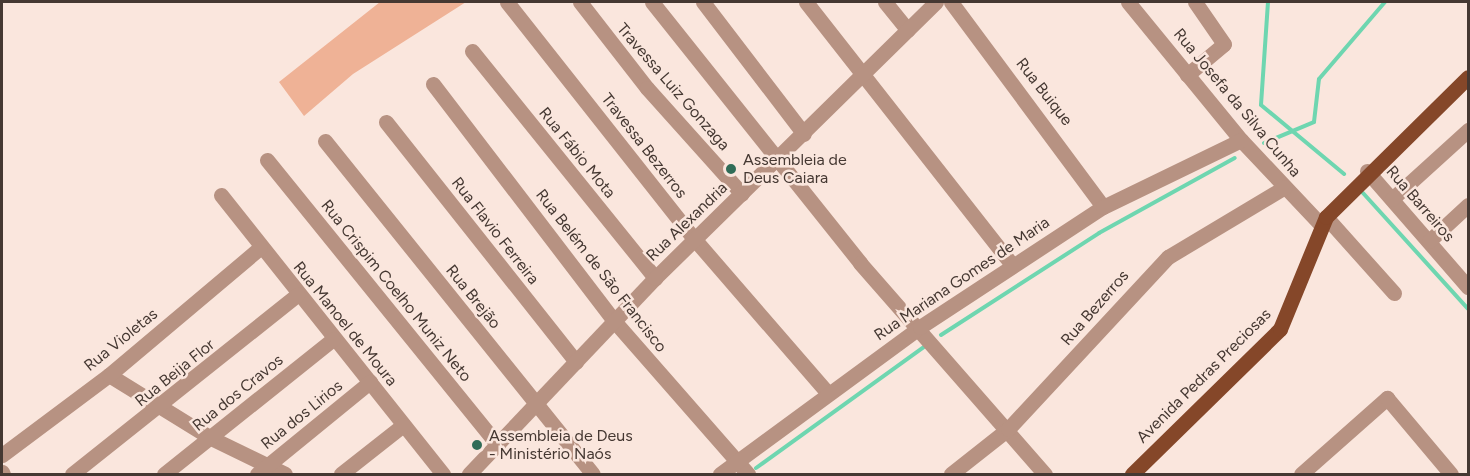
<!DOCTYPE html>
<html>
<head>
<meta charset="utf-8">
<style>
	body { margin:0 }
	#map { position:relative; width:1470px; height:476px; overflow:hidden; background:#fae6dd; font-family:Figtree,sans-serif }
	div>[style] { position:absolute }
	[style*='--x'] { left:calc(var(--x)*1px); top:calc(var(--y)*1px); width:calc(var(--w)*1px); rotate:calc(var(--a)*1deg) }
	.green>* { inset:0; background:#efb296 }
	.stream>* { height:4px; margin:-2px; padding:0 2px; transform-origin:2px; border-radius:2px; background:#6ed6b0 }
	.minor>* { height:15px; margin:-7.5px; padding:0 7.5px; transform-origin:7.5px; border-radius:7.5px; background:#b79282 }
	.major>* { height:15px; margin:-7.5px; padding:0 7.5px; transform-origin:7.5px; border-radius:7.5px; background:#854729 }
	.dots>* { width:16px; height:16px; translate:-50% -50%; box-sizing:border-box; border:3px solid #fae6dd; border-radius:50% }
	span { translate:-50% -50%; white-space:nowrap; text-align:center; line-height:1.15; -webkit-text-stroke:5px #fae6dd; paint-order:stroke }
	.street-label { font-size:16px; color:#453832 }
	.poi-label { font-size:16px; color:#453832 }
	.left { translate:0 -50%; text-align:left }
	.frame { position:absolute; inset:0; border:3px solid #453832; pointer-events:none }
</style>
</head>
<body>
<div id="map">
	<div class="green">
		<i style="clip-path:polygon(380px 2px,466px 2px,353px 74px,304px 116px,279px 82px)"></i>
	</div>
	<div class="stream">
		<i style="--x:1268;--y:2;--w:103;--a:93.9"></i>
		<i style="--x:1261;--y:105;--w:108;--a:39.7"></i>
		<i style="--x:1264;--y:143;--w:54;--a:-22.8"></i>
		<i style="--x:1314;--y:122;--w:43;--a:-83.4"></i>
		<i style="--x:1319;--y:79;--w:101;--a:-49.4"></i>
		<i style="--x:1363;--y:193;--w:156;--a:47.8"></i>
		<i style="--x:941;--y:335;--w:188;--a:-32.8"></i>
		<i style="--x:1099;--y:233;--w:155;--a:-28.9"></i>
		<i style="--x:756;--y:468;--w:208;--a:-35.8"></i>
	</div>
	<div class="minor">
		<i style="--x:507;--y:2;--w:305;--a:51.7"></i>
		<i style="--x:696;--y:241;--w:200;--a:49.1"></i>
		<i style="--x:580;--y:2;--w:109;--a:52.1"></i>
		<i style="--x:647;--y:88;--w:142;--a:48.1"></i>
		<i style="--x:652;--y:2;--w:334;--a:51.4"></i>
		<i style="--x:860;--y:263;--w:281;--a:48.8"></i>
		<i style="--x:703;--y:2;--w:166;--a:52.6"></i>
		<i style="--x:806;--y:2;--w:335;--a:51.9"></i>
		<i style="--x:885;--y:2;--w:36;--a:51"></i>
		<i style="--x:951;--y:2;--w:255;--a:53.4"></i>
		<i style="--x:1128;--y:2;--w:178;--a:50.7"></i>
		<i style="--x:1241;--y:140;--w:117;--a:46.7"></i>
		<i style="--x:472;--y:51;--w:292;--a:51.1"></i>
		<i style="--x:1187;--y:75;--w:48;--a:-40"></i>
		<i style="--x:1224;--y:44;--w:51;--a:-124.6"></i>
		<i style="--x:433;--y:84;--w:300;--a:52.6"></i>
		<i style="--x:615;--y:322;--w:202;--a:48.8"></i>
		<i style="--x:386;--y:122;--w:306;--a:51.6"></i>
		<i style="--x:325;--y:141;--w:427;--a:51.2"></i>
		<i style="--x:267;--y:160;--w:367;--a:51"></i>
		<i style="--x:1367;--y:171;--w:154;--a:49"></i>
		<i style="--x:221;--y:195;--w:357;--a:51.5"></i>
		<i style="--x:1392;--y:199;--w:103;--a:-42.2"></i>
		<i style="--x:1326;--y:217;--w:102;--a:48.2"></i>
		<i style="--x:1429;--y:241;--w:53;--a:-42.7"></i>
		<i style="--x:109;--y:375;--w:120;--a:31.7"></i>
		<i style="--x:211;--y:438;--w:82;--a:25.9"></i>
		<i style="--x:2;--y:455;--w:134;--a:-36.8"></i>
		<i style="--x:109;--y:375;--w:197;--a:-40.1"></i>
		<i style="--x:2;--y:472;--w:2;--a:63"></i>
		<i style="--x:72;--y:474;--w:288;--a:-38.5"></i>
		<i style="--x:164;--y:474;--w:216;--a:-38.6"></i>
		<i style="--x:257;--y:474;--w:146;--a:-39.2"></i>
		<i style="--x:341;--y:474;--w:79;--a:-38.3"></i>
		<i style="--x:469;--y:474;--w:270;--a:-46.5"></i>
		<i style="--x:655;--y:278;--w:394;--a:-44.5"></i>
		<i style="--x:720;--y:474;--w:248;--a:-36.3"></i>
		<i style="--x:920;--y:327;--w:219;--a:-33.3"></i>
		<i style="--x:1103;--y:207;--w:153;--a:-25.9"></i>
		<i style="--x:951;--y:474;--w:73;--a:-38.3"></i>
		<i style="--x:1008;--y:429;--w:235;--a:-47.1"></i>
		<i style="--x:1168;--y:257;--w:136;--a:-30.9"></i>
		<i style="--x:1301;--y:474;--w:115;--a:-41.5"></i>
		<i style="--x:1387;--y:398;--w:99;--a:49.9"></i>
	</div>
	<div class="major">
		<i style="--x:1132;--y:474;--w:207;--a:-44.4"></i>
		<i style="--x:1280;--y:329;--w:121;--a:-67.7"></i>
		<i style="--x:1326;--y:217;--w:199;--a:-44.6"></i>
	</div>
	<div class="dots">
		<i style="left:731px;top:169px;background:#306c57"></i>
		<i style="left:477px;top:445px;background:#306c57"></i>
	</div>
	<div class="street-label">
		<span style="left:673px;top:87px;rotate:49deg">Travessa Luiz Gonzaga</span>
		<span style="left:1044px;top:92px;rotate:52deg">Rua Buique</span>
		<span style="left:1237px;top:103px;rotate:50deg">Rua Josefa da Silva Cunha</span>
		<span style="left:644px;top:146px;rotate:52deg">Travessa Bezerros</span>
		<span style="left:577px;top:153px;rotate:51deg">Rua Fábio Mota</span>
		<span style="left:1420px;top:204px;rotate:49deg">Rua Barreiros</span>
		<span style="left:687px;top:222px;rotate:-44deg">Rua Alexandria</span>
		<span style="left:495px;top:231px;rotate:52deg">Rua Flavio Ferreira</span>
		<span style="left:601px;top:271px;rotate:52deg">Rua Belém de São Francisco</span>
		<span style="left:962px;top:279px;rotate:-34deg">Rua Mariana Gomes de Maria</span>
		<span style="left:396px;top:291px;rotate:51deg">Rua Crispim Coelho Muniz Neto</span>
		<span style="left:473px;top:297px;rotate:51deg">Rua Brejão</span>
		<span style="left:1095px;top:308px;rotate:-49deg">Rua Bezerros</span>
		<span style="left:345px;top:324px;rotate:51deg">Rua Manoel de Moura</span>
		<span style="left:121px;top:340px;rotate:-39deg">Rua Violetas</span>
		<span style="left:175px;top:373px;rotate:-39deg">Rua Beija Flor</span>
		<span style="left:1204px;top:376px;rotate:-45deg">Avenida Pedras Preciosas</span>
		<span style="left:238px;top:393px;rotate:-39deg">Rua dos Cravos</span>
		<span style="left:302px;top:415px;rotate:-39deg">Rua dos Lirios</span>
	</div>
	<div class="poi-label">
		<span class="left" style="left:743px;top:169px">Assembleia de<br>Deus Caiara</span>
		<span class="left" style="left:489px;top:445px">Assembleia de Deus<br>- Ministério Naós</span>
	</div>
	<div class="frame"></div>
</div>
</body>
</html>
